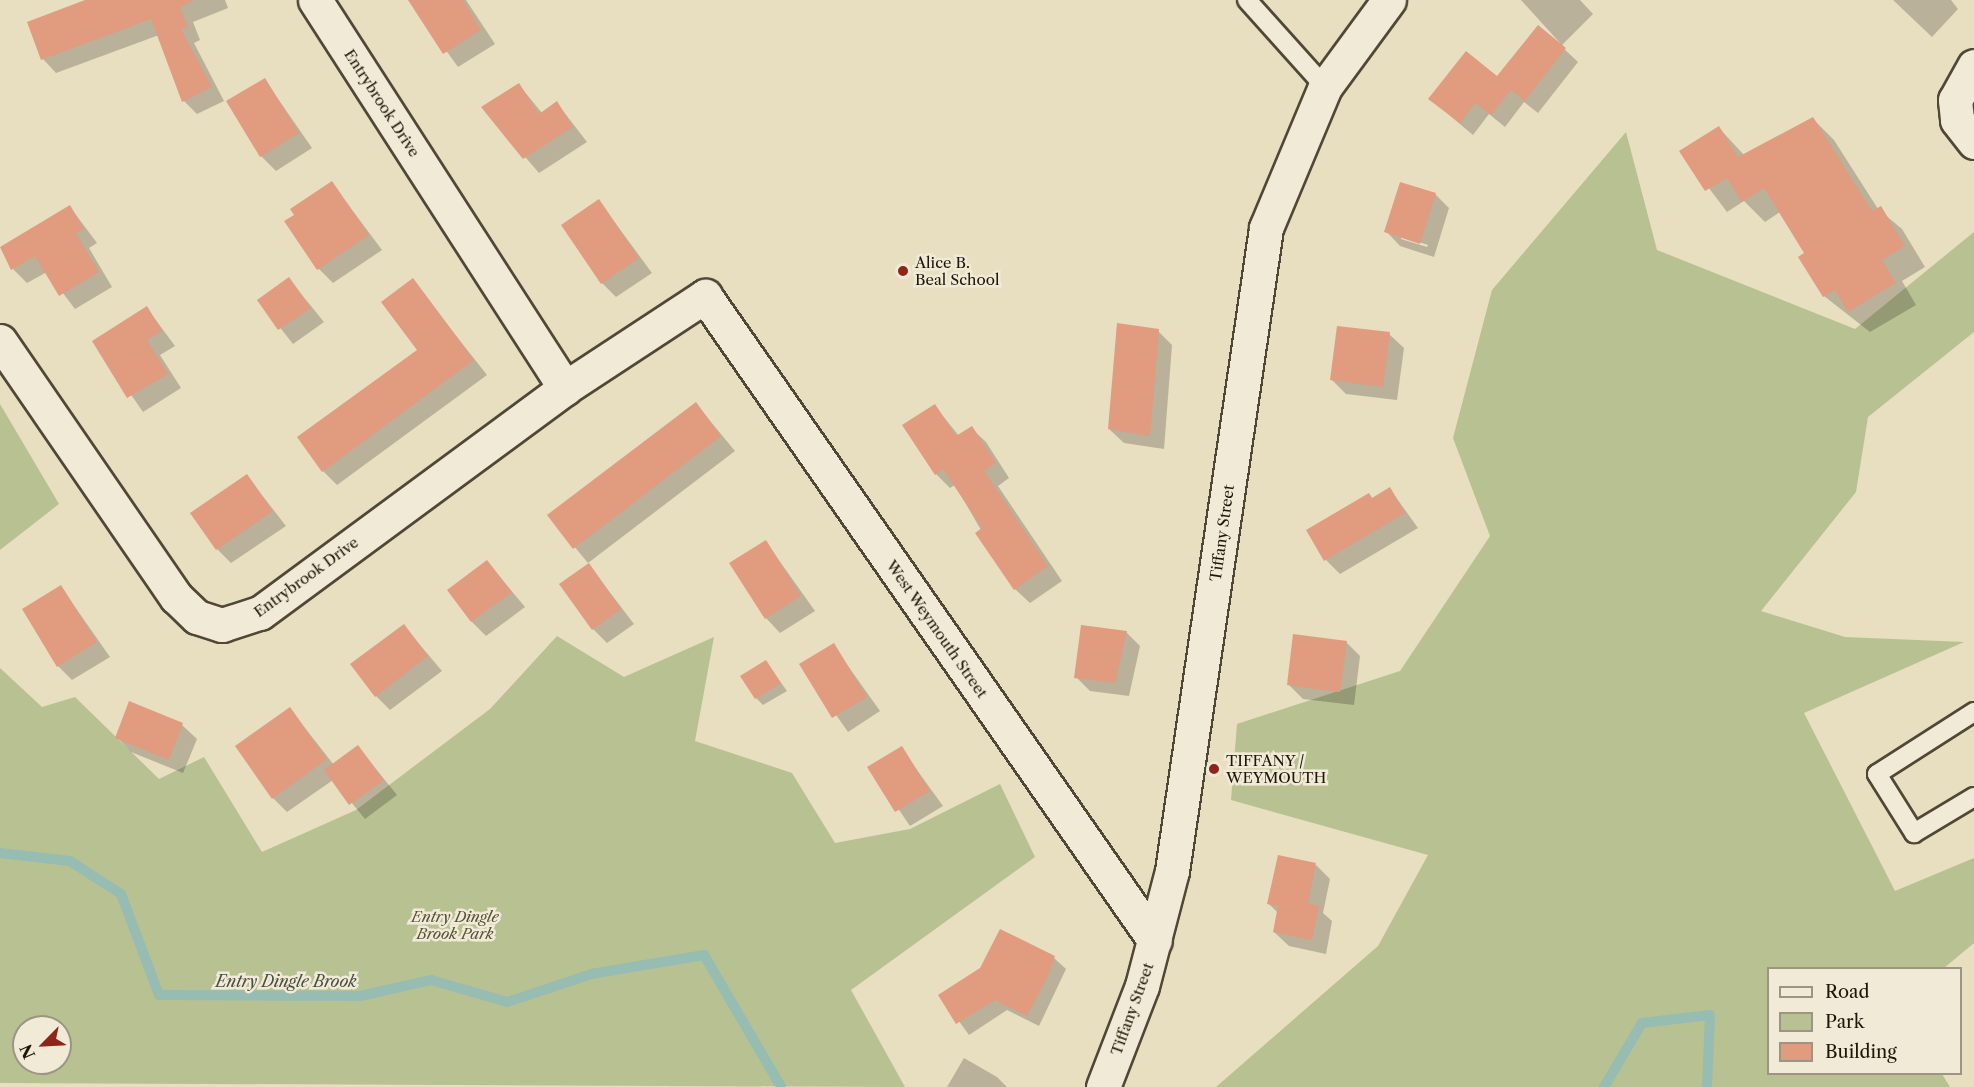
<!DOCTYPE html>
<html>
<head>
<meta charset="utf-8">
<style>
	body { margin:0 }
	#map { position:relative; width:1974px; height:1087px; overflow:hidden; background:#e8dec0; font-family:"Libre Caslon Text",serif }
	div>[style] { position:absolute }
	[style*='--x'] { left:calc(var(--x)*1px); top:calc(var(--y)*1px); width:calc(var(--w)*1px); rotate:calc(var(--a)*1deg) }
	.green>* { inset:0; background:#b8c191 }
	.shadow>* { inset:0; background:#0003 }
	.stream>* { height:10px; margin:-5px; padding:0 5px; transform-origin:5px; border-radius:5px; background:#97bcb2 }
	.building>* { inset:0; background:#e19b7f }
	.roads { filter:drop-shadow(2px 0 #514736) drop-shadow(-2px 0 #514736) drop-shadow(0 2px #514736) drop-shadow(0 -2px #514736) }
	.service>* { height:18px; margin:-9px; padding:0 9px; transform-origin:9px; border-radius:9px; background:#f0ead6 }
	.minor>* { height:33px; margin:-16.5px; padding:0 16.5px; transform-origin:16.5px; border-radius:16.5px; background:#f0ead6 }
	.secondary>* { height:33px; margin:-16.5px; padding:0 16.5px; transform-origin:16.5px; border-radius:16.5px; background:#f0ead6 }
	.dots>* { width:16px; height:16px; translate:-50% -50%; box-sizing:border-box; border:3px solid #f0ead6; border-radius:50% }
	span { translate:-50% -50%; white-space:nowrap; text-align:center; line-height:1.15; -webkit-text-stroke:5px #f0ead6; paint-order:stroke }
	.street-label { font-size:15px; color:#1f1508 }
	.poi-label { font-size:15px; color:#1f1508 }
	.left { translate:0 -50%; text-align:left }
	.park-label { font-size:15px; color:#555138; font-style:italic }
	.water-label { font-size:16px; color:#494f44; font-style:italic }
	.legend { position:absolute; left:1767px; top:967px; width:195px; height:108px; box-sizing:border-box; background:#f0ead6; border:2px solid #9c9584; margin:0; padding:8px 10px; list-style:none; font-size:18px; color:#1f1508 }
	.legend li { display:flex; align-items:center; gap:12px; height:30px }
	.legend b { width:30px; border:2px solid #9c9584 }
	.north { position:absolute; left:12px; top:1015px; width:60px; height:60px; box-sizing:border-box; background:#f0ead6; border:2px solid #9c9584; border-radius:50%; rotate:246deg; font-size:16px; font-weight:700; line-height:24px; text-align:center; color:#1f1508 }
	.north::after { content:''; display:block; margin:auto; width:21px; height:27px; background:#8f2418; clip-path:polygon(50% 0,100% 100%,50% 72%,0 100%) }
</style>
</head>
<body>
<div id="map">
	<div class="green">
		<i style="clip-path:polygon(1626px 132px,1657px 250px,1855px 329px,1974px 232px,1974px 332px,1868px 417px,1856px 492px,1761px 611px,1845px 637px,1964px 642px,1804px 713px,1895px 891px,1974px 858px,1974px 943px,1944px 968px,1768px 968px,1768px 1074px,1942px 1074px,1950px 1087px,1216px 1087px,1378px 946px,1428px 855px,1231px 800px,1237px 724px,1400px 671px,1490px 536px,1453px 438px,1492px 290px)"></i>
		<i style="clip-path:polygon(0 404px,59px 504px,0 550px)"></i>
		<i style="clip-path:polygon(evenodd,557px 636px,624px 677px,714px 637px,695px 741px,792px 773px,835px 843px,910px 829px,1000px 784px,1035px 857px,851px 990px,905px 1087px,0 1083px,0 668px,42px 707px,75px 697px,159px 779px,204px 757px,262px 852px,356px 810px,490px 709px,557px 636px,24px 1027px,60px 1027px,60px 1063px,24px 1063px,24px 1027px)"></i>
	</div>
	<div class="shadow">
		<i style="clip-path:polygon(88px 0,225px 0,228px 8px,193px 22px,200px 40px,194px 43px,224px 101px,197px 114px,184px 101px,159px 35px,56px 73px,43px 59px)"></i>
		<i style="clip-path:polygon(410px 0,466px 0,495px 44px,458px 67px)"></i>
		<i style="clip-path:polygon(1521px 0,1580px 0,1593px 14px,1561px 46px,1578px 62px,1538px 113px,1524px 102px,1505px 127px,1489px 114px,1473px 135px,1430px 99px,1497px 78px,1560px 43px)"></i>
		<i style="clip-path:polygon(1893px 0,1951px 0,1958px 9px,1932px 37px)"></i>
		<i style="clip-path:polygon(265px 80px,312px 148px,276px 171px,261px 156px)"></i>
		<i style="clip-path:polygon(519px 85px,542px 113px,557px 103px,587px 142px,539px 173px,483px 108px)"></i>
		<i style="clip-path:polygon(1813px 119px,1834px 140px,1878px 209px,1902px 229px,1925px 267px,1902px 281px,1916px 305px,1870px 332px,1824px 296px,1807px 254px,1780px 212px,1765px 222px,1744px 201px,1727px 212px,1681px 151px,1719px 128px,1744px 155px)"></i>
		<i style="clip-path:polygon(332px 183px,382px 250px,333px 283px,319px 269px,296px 215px)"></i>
		<i style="clip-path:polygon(evenodd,1435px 194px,1449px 208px,1434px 257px,1400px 246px,1386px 231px,1435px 194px,1401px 236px,1428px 245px,1427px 247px,1401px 239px,1401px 236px)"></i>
		<i style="clip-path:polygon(599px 201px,652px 273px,616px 297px,602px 283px)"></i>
		<i style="clip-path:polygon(70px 207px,97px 243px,89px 248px,112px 287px,75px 309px,47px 272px,27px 283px,13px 269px)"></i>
		<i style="clip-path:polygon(289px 279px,324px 322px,293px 344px,259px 301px)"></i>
		<i style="clip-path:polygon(412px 280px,487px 375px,337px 485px,323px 471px,419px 350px)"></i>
		<i style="clip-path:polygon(147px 308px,175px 346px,160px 355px,181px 388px,143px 412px,94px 341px)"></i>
		<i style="clip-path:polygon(1119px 325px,1158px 331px,1172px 345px,1164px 449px,1124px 443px,1109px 429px)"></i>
		<i style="clip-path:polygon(1389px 334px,1404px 348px,1397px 400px,1346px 394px,1332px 380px)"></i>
		<i style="clip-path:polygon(696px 404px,735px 451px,588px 563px,549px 516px)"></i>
		<i style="clip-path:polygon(935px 406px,959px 436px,971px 428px,986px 442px,1009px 478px,998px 486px,1062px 581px,1030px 603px,1015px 589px,955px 485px,950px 488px,936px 474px)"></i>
		<i style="clip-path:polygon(247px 476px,286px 526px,231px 563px,217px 549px)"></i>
		<i style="clip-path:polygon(1390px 489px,1418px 528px,1340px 574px,1326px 560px,1369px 494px,1373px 499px)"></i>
		<i style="clip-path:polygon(766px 542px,815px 611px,780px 633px,766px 618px)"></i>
		<i style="clip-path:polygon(487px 562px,525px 607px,486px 636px,472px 622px)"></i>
		<i style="clip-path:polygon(589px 565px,634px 624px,607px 643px,593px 629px)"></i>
		<i style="clip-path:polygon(61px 587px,110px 657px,72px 680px,58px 666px)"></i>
		<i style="clip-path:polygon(404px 626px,442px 671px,390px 710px,376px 696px)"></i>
		<i style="clip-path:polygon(1126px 632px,1140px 646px,1129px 696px,1090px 691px,1076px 677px)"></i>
		<i style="clip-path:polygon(1346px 642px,1360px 656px,1354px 705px,1303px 699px,1288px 684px)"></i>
		<i style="clip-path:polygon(833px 645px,880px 711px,848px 732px,801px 665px)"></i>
		<i style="clip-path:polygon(766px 662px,787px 691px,763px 705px,756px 698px)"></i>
		<i style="clip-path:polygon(130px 703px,182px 725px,197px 739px,183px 773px,131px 752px,117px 737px)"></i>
		<i style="clip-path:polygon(290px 709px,334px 765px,358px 747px,397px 795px,365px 819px,333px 780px,287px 812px,273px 798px)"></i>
		<i style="clip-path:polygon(901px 748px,943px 806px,910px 826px,870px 767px)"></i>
		<i style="clip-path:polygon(1316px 865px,1330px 879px,1323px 913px,1332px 921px,1326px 954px,1289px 946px,1274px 932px,1278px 913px,1269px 904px)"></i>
		<i style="clip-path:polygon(1054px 958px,1066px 969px,1039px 1026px,1007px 1010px,969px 1035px,940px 995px)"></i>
		<i style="clip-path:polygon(964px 1058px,997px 1077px,1007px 1087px,947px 1087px)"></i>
	</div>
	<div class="stream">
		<i style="--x:0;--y:853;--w:70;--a:6.5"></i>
		<i style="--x:70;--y:861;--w:61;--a:32.9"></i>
		<i style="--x:121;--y:894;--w:108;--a:69.4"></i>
		<i style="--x:159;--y:995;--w:201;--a:0.3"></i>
		<i style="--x:360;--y:996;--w:73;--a:-12.7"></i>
		<i style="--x:431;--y:980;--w:79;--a:16.1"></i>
		<i style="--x:507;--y:1002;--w:89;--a:-18.4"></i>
		<i style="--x:591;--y:974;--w:115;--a:-9.5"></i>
		<i style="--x:704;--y:955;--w:153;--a:59.7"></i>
		<i style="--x:1604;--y:1087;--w:74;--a:-59.3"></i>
		<i style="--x:1642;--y:1023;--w:68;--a:-6.7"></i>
		<i style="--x:1710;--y:1015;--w:72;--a:92.4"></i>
	</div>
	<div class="building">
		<i style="clip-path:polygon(85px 0,193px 0,180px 8px,188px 27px,181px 29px,212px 87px,182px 102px,151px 19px,41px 60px,27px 22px)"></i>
		<i style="clip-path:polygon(408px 0,463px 0,481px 30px,443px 54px)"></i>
		<i style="clip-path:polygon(1538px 25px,1566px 48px,1525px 101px,1511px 90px,1491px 115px,1475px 103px,1460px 123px,1428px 99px,1466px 51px,1497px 76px)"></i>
		<i style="clip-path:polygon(265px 78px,299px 133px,260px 157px,226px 101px)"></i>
		<i style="clip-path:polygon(519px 83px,539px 114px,557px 101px,573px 127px,523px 159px,481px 107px)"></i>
		<i style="clip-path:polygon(1813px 117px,1872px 211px,1881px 206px,1905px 246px,1882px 260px,1896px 283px,1848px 312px,1835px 290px,1823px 297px,1798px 257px,1804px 253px,1764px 188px,1742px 202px,1727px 178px,1705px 191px,1679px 151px,1719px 126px,1738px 157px)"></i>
		<i style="clip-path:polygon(332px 181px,369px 235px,317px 270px,284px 221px,294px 215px,290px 209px)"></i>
		<i style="clip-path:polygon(1400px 182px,1436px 193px,1420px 244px,1384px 232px)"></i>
		<i style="clip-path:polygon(599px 199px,639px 258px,601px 284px,561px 225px)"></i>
		<i style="clip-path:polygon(70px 205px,84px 229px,76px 233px,99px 272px,59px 296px,35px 256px,11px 270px,0 247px)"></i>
		<i style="clip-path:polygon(289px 277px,311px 308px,278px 330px,257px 300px)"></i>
		<i style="clip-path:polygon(413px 278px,474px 360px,322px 472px,297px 437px,417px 350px,381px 302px)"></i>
		<i style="clip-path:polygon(147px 306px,162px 331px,147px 340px,168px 374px,127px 398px,92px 341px)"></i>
		<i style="clip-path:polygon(1117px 323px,1159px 329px,1150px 436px,1108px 429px)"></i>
		<i style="clip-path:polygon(1337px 326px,1390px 332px,1383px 387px,1330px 380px)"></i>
		<i style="clip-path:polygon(696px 402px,721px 436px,573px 549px,547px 515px)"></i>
		<i style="clip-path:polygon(935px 404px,956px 436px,972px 426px,996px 463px,984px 471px,1048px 566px,1014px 590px,975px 533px,982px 528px,943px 469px,935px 475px,902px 425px)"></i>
		<i style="clip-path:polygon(247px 474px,273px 511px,216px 550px,190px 513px)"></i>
		<i style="clip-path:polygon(1390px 487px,1405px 513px,1324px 561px,1306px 530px,1369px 493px,1372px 498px)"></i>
		<i style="clip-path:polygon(766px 540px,801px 596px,765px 619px,729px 563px)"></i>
		<i style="clip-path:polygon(487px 560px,512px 592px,471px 622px,447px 590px)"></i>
		<i style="clip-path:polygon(589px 563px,621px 609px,592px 630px,559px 584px)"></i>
		<i style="clip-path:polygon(61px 585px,97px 642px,57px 667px,22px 609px)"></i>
		<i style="clip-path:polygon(404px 624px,428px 656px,375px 697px,350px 664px)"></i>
		<i style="clip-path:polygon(1081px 625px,1127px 631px,1115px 683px,1074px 678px)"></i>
		<i style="clip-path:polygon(1293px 634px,1347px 641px,1340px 692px,1287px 685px)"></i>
		<i style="clip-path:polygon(834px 643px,867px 697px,832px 718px,799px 664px)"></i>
		<i style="clip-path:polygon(766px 660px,781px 683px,755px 699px,740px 676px)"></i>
		<i style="clip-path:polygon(129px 701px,183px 723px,169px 760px,115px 738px)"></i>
		<i style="clip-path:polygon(290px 707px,327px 759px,272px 799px,235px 746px)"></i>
		<i style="clip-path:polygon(358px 745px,384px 780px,349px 805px,324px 770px)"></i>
		<i style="clip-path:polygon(902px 746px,930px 791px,895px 812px,867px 767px)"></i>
		<i style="clip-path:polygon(1278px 855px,1316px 863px,1308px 903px,1319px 906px,1312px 940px,1273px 932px,1278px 906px,1267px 904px)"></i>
		<i style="clip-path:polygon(1000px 929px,1055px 956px,1048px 976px,1027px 1016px,995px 1000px,956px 1024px,938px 995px,980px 968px)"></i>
	</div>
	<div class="roads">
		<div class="service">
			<i style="--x:1247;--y:0;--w:117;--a:48.1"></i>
			<i style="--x:1974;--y:712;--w:115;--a:147.4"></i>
			<i style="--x:1877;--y:774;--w:70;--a:57.9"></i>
			<i style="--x:1914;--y:833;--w:70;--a:-31"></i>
		</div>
		<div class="minor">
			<i style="--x:315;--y:0;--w:462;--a:57.2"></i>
			<i style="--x:1974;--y:66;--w:39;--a:119"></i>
			<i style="--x:1955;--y:100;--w:20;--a:84"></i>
			<i style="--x:1957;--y:120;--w:28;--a:52"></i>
			<i style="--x:0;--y:341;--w:311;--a:55.5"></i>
			<i style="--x:176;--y:597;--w:29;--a:44"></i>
			<i style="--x:197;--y:617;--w:26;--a:18"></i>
			<i style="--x:222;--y:625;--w:40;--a:-18"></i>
			<i style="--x:260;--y:613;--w:379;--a:-36.4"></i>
			<i style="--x:565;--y:388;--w:168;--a:-33.3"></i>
			<i style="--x:705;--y:296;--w:786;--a:55.1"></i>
		</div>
		<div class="secondary">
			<i style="--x:1103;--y:1087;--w:108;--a:-68.9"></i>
			<i style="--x:1142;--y:986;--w:119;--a:-75.4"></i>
			<i style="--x:1172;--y:871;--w:650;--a:-81.68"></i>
			<i style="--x:1266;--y:228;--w:153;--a:-67.3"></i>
			<i style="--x:1325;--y:87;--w:108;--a:-53.7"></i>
		</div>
	</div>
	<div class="dots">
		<i style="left:903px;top:271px;background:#8f2418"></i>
		<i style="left:1214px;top:769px;background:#8f2418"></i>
	</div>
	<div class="street-label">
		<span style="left:382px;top:103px;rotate:57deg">Entrybrook Drive</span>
		<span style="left:1222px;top:533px;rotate:-82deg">Tiffany Street</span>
		<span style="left:306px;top:577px;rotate:-36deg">Entrybrook Drive</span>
		<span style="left:937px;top:629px;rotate:55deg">West Weymouth Street</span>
		<span style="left:1132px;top:1009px;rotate:-70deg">Tiffany Street</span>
	</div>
	<div class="poi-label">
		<span class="left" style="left:915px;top:271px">Alice B.<br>Beal School</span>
		<span class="left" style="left:1226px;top:769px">TIFFANY /<br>WEYMOUTH</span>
	</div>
	<div class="park-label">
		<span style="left:455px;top:925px">Entry Dingle<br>Brook Park</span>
	</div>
	<div class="water-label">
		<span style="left:286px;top:981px">Entry Dingle Brook</span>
	</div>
	<ul class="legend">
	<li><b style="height:8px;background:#f0ead6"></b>Road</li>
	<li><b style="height:16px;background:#b8c191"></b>Park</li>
	<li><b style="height:16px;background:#e19b7f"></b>Building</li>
	</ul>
	<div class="north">N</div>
</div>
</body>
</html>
